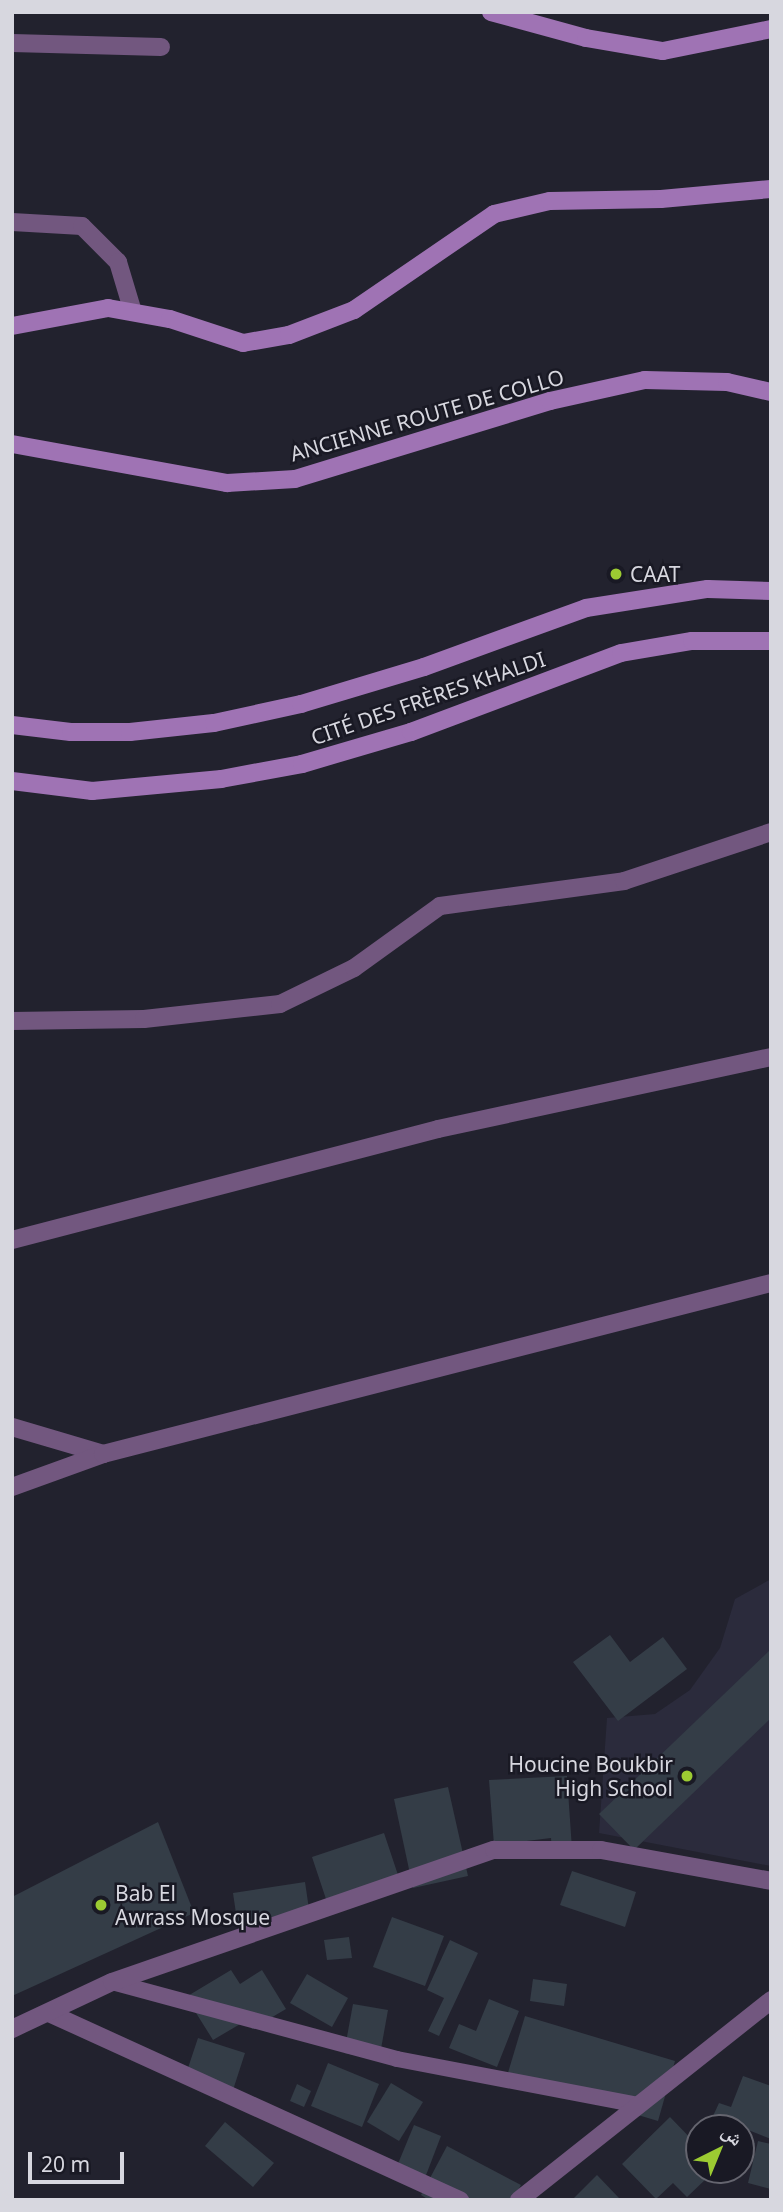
<!DOCTYPE html>
<html>
<head>
<meta charset="utf-8">
<style>
	body { margin:0 }
	#map { position:relative; width:783px; height:2212px; overflow:hidden; background:#22222e; font-family:"Noto Sans","Noto Naskh Arabic",sans-serif }
	div>[style] { position:absolute }
	[style*='--x'] { left:calc(var(--x)*1px); top:calc(var(--y)*1px); width:calc(var(--w)*1px); rotate:calc(var(--a)*1deg) }
	.built>* { inset:0; background:#2b2b3c }
	.building>* { inset:0; background:#343d47 }
	.service>* { height:16px; margin:-8px; padding:0 8px; transform-origin:8px; border-radius:8px; background:#72577f }
	.minor>* { height:18px; margin:-9px; padding:0 9px; transform-origin:9px; border-radius:9px; background:#72577f }
	.secondary>* { height:18px; margin:-9px; padding:0 9px; transform-origin:9px; border-radius:9px; background:#9f73b4 }
	.dots>* { width:19px; height:19px; translate:-50% -50%; box-sizing:border-box; border:4px solid #191924; border-radius:50% }
	span { translate:-50% -50%; white-space:nowrap; text-align:center; line-height:1.15; -webkit-text-stroke:5px #191924; paint-order:stroke }
	.street-label { font-size:21px; color:#d7d7df }
	.poi-label { font-size:21px; color:#d7d7df }
	.left { translate:0 -50%; text-align:left }
	.right { translate:-100% -50%; text-align:right }
	.frame { position:absolute; inset:0; border:14px solid #d7d7df; pointer-events:none }
	.north { position:absolute; left:685px; top:2114px; width:70px; height:70px; box-sizing:border-box; background:#191924; border:2px solid #65656f; border-radius:50%; rotate:43deg; font-size:19px; font-weight:700; line-height:28px; text-align:center; color:#d7d7df }
	.north::after { content:''; display:block; margin:auto; width:24px; height:32px; background:#9ccb32; clip-path:polygon(50% 0,100% 100%,50% 72%,0 100%) }
	.scale { position:absolute; left:28px; top:2152px; width:96px; height:32px; box-sizing:border-box; border:4px solid #d7d7df; border-top:0; padding-left:9px; font-size:21px; line-height:24px; white-space:nowrap; color:#d7d7df; -webkit-text-stroke:5px #191924; paint-order:stroke }
</style>
</head>
<body>
<div id="map">
	<div class="built">
		<i style="clip-path:polygon(771px 1579px,771px 1866px,599px 1833px,607px 1718px,655px 1714px,690px 1690px,720px 1648px,735px 1599px)"></i>
	</div>
	<div class="building">
		<i style="clip-path:polygon(610px 1635px,630px 1662px,663px 1637px,687px 1669px,618px 1721px,573px 1662px)"></i>
		<i style="clip-path:polygon(771px 1649px,771px 1718px,634px 1850px,599px 1814px)"></i>
		<i style="clip-path:polygon(567px 1776px,572px 1849px,552px 1850px,551px 1838px,494px 1845px,489px 1780px)"></i>
		<i style="clip-path:polygon(448px 1787px,468px 1876px,413px 1888px,394px 1799px)"></i>
		<i style="clip-path:polygon(158px 1822px,194px 1913px,12px 1996px,12px 1897px)"></i>
		<i style="clip-path:polygon(384px 1833px,398px 1875px,326px 1899px,312px 1857px)"></i>
		<i style="clip-path:polygon(572px 1871px,636px 1892px,625px 1927px,560px 1905px)"></i>
		<i style="clip-path:polygon(305px 1882px,310px 1916px,238px 1927px,233px 1893px)"></i>
		<i style="clip-path:polygon(392px 1917px,444px 1936px,425px 1986px,373px 1967px)"></i>
		<i style="clip-path:polygon(349px 1937px,352px 1958px,327px 1960px,324px 1940px)"></i>
		<i style="clip-path:polygon(450px 1940px,478px 1953px,439px 2036px,428px 2031px,444px 1998px,427px 1990px)"></i>
		<i style="clip-path:polygon(231px 1970px,240px 1984px,262px 1970px,286px 2009px,252px 2029px,247px 2020px,213px 2040px,186px 1997px)"></i>
		<i style="clip-path:polygon(307px 1974px,348px 1998px,332px 2027px,290px 2003px)"></i>
		<i style="clip-path:polygon(533px 1979px,567px 1984px,564px 2006px,530px 2001px)"></i>
		<i style="clip-path:polygon(489px 1999px,519px 2011px,497px 2067px,449px 2048px,459px 2024px,476px 2031px)"></i>
		<i style="clip-path:polygon(353px 2004px,388px 2010px,379px 2060px,344px 2053px)"></i>
		<i style="clip-path:polygon(525px 2016px,675px 2061px,658px 2121px,507px 2076px)"></i>
		<i style="clip-path:polygon(198px 2038px,245px 2053px,233px 2090px,186px 2074px)"></i>
		<i style="clip-path:polygon(328px 2063px,379px 2084px,362px 2127px,311px 2106px)"></i>
		<i style="clip-path:polygon(743px 2076px,771px 2086px,771px 2139px,713px 2116px,719px 2103px,731px 2107px)"></i>
		<i style="clip-path:polygon(391px 2083px,423px 2102px,399px 2141px,367px 2122px)"></i>
		<i style="clip-path:polygon(297px 2084px,311px 2091px,304px 2107px,290px 2101px)"></i>
		<i style="clip-path:polygon(670px 2117px,699px 2147px,699px 2170px,707px 2178px,687px 2197px,673px 2183px,656px 2199px,622px 2164px)"></i>
		<i style="clip-path:polygon(225px 2122px,274px 2163px,253px 2187px,205px 2146px)"></i>
		<i style="clip-path:polygon(414px 2125px,441px 2136px,423px 2183px,395px 2171px)"></i>
		<i style="clip-path:polygon(741px 2140px,755px 2143px,751px 2161px,744px 2160px,742px 2169px)"></i>
		<i style="clip-path:polygon(758px 2141px,771px 2144px,771px 2189px,748px 2183px)"></i>
		<i style="clip-path:polygon(447px 2146px,521px 2185px,513px 2200px,429px 2200px,421px 2195px)"></i>
		<i style="clip-path:polygon(597px 2175px,619px 2198px,572px 2200px)"></i>
	</div>
	<div class="service">
		<i style="--x:112;--y:1982;--w:295;--a:15.1"></i>
		<i style="--x:397;--y:2059;--w:245;--a:10.8"></i>
	</div>
	<div class="minor">
		<i style="--x:12;--y:43;--w:149;--a:1.5"></i>
		<i style="--x:12;--y:222;--w:70;--a:3.3"></i>
		<i style="--x:82;--y:226;--w:51;--a:45"></i>
		<i style="--x:118;--y:262;--w:52;--a:73.3"></i>
		<i style="--x:12;--y:1021;--w:132;--a:-0.9"></i>
		<i style="--x:144;--y:1019;--w:137;--a:-6.3"></i>
		<i style="--x:280;--y:1004;--w:82;--a:-25.9"></i>
		<i style="--x:354;--y:968;--w:106;--a:-35.8"></i>
		<i style="--x:440;--y:906;--w:186;--a:-7.7"></i>
		<i style="--x:624;--y:881;--w:155;--a:-18.4"></i>
		<i style="--x:12;--y:1240;--w:440;--a:-14.6"></i>
		<i style="--x:438;--y:1129;--w:341;--a:-12.2"></i>
		<i style="--x:12;--y:1427;--w:95;--a:16.5"></i>
		<i style="--x:12;--y:1487;--w:97;--a:-19.9"></i>
		<i style="--x:103;--y:1454;--w:690;--a:-14.36"></i>
		<i style="--x:49;--y:2013;--w:452;--a:24.5"></i>
		<i style="--x:12;--y:2029;--w:110;--a:-25.2"></i>
		<i style="--x:112;--y:1982;--w:404;--a:-19.1"></i>
		<i style="--x:494;--y:1850;--w:107;--a:0"></i>
		<i style="--x:601;--y:1850;--w:173;--a:10.3"></i>
		<i style="--x:519;--y:2200;--w:322;--a:-38.4"></i>
	</div>
	<div class="secondary">
		<i style="--x:491;--y:12;--w:98;--a:15.3"></i>
		<i style="--x:586;--y:38;--w:78;--a:9.6"></i>
		<i style="--x:663;--y:51;--w:110;--a:-11.5"></i>
		<i style="--x:12;--y:326;--w:98;--a:-10.6"></i>
		<i style="--x:108;--y:308;--w:63;--a:10.1"></i>
		<i style="--x:170;--y:319;--w:77;--a:18.2"></i>
		<i style="--x:243;--y:343;--w:47;--a:-9.9"></i>
		<i style="--x:289;--y:335;--w:70;--a:-21"></i>
		<i style="--x:354;--y:310;--w:170;--a:-34.4"></i>
		<i style="--x:494;--y:214;--w:57;--a:-13.1"></i>
		<i style="--x:550;--y:201;--w:111;--a:-1"></i>
		<i style="--x:661;--y:199;--w:110;--a:-5.2"></i>
		<i style="--x:12;--y:444;--w:219;--a:10.3"></i>
		<i style="--x:227;--y:483;--w:68;--a:-3.4"></i>
		<i style="--x:295;--y:479;--w:267;--a:-17"></i>
		<i style="--x:550;--y:401;--w:97;--a:-12.5"></i>
		<i style="--x:645;--y:380;--w:82;--a:1.4"></i>
		<i style="--x:727;--y:382;--w:45;--a:12.8"></i>
		<i style="--x:12;--y:725;--w:59;--a:6.8"></i>
		<i style="--x:71;--y:732;--w:59;--a:0"></i>
		<i style="--x:130;--y:732;--w:84;--a:-6.1"></i>
		<i style="--x:214;--y:723;--w:89;--a:-12.3"></i>
		<i style="--x:301;--y:704;--w:128;--a:-16.7"></i>
		<i style="--x:424;--y:667;--w:172;--a:-20"></i>
		<i style="--x:586;--y:608;--w:123;--a:-8.9"></i>
		<i style="--x:708;--y:589;--w:63;--a:1.8"></i>
		<i style="--x:12;--y:781;--w:81;--a:7.1"></i>
		<i style="--x:92;--y:791;--w:130;--a:-5.3"></i>
		<i style="--x:221;--y:779;--w:82;--a:-10.5"></i>
		<i style="--x:302;--y:764;--w:114;--a:-16.4"></i>
		<i style="--x:411;--y:732;--w:224;--a:-20.6"></i>
		<i style="--x:621;--y:653;--w:72;--a:-9.6"></i>
		<i style="--x:692;--y:641;--w:79;--a:0"></i>
	</div>
	<div class="dots">
		<i style="left:616px;top:574px;background:#9ccb32"></i>
		<i style="left:687px;top:1776px;background:#9ccb32"></i>
		<i style="left:101px;top:1905px;background:#9ccb32"></i>
	</div>
	<div class="street-label">
		<span style="left:427px;top:415px;rotate:-16deg">ANCIENNE ROUTE DE COLLO</span>
		<span style="left:428px;top:698px;rotate:-19deg">CITÉ DES FRÈRES KHALDI</span>
	</div>
	<div class="poi-label">
		<span class="left" style="left:630px;top:574px">CAAT</span>
		<span class="right" style="left:673px;top:1776px">Houcine Boukbir<br>High School</span>
		<span class="left" style="left:115px;top:1905px">Bab El<br>Awrass Mosque</span>
	</div>
	<div class="frame"></div>
	<div class="north">ش</div>
	<div class="scale">20 m</div>
</div>
</body>
</html>
